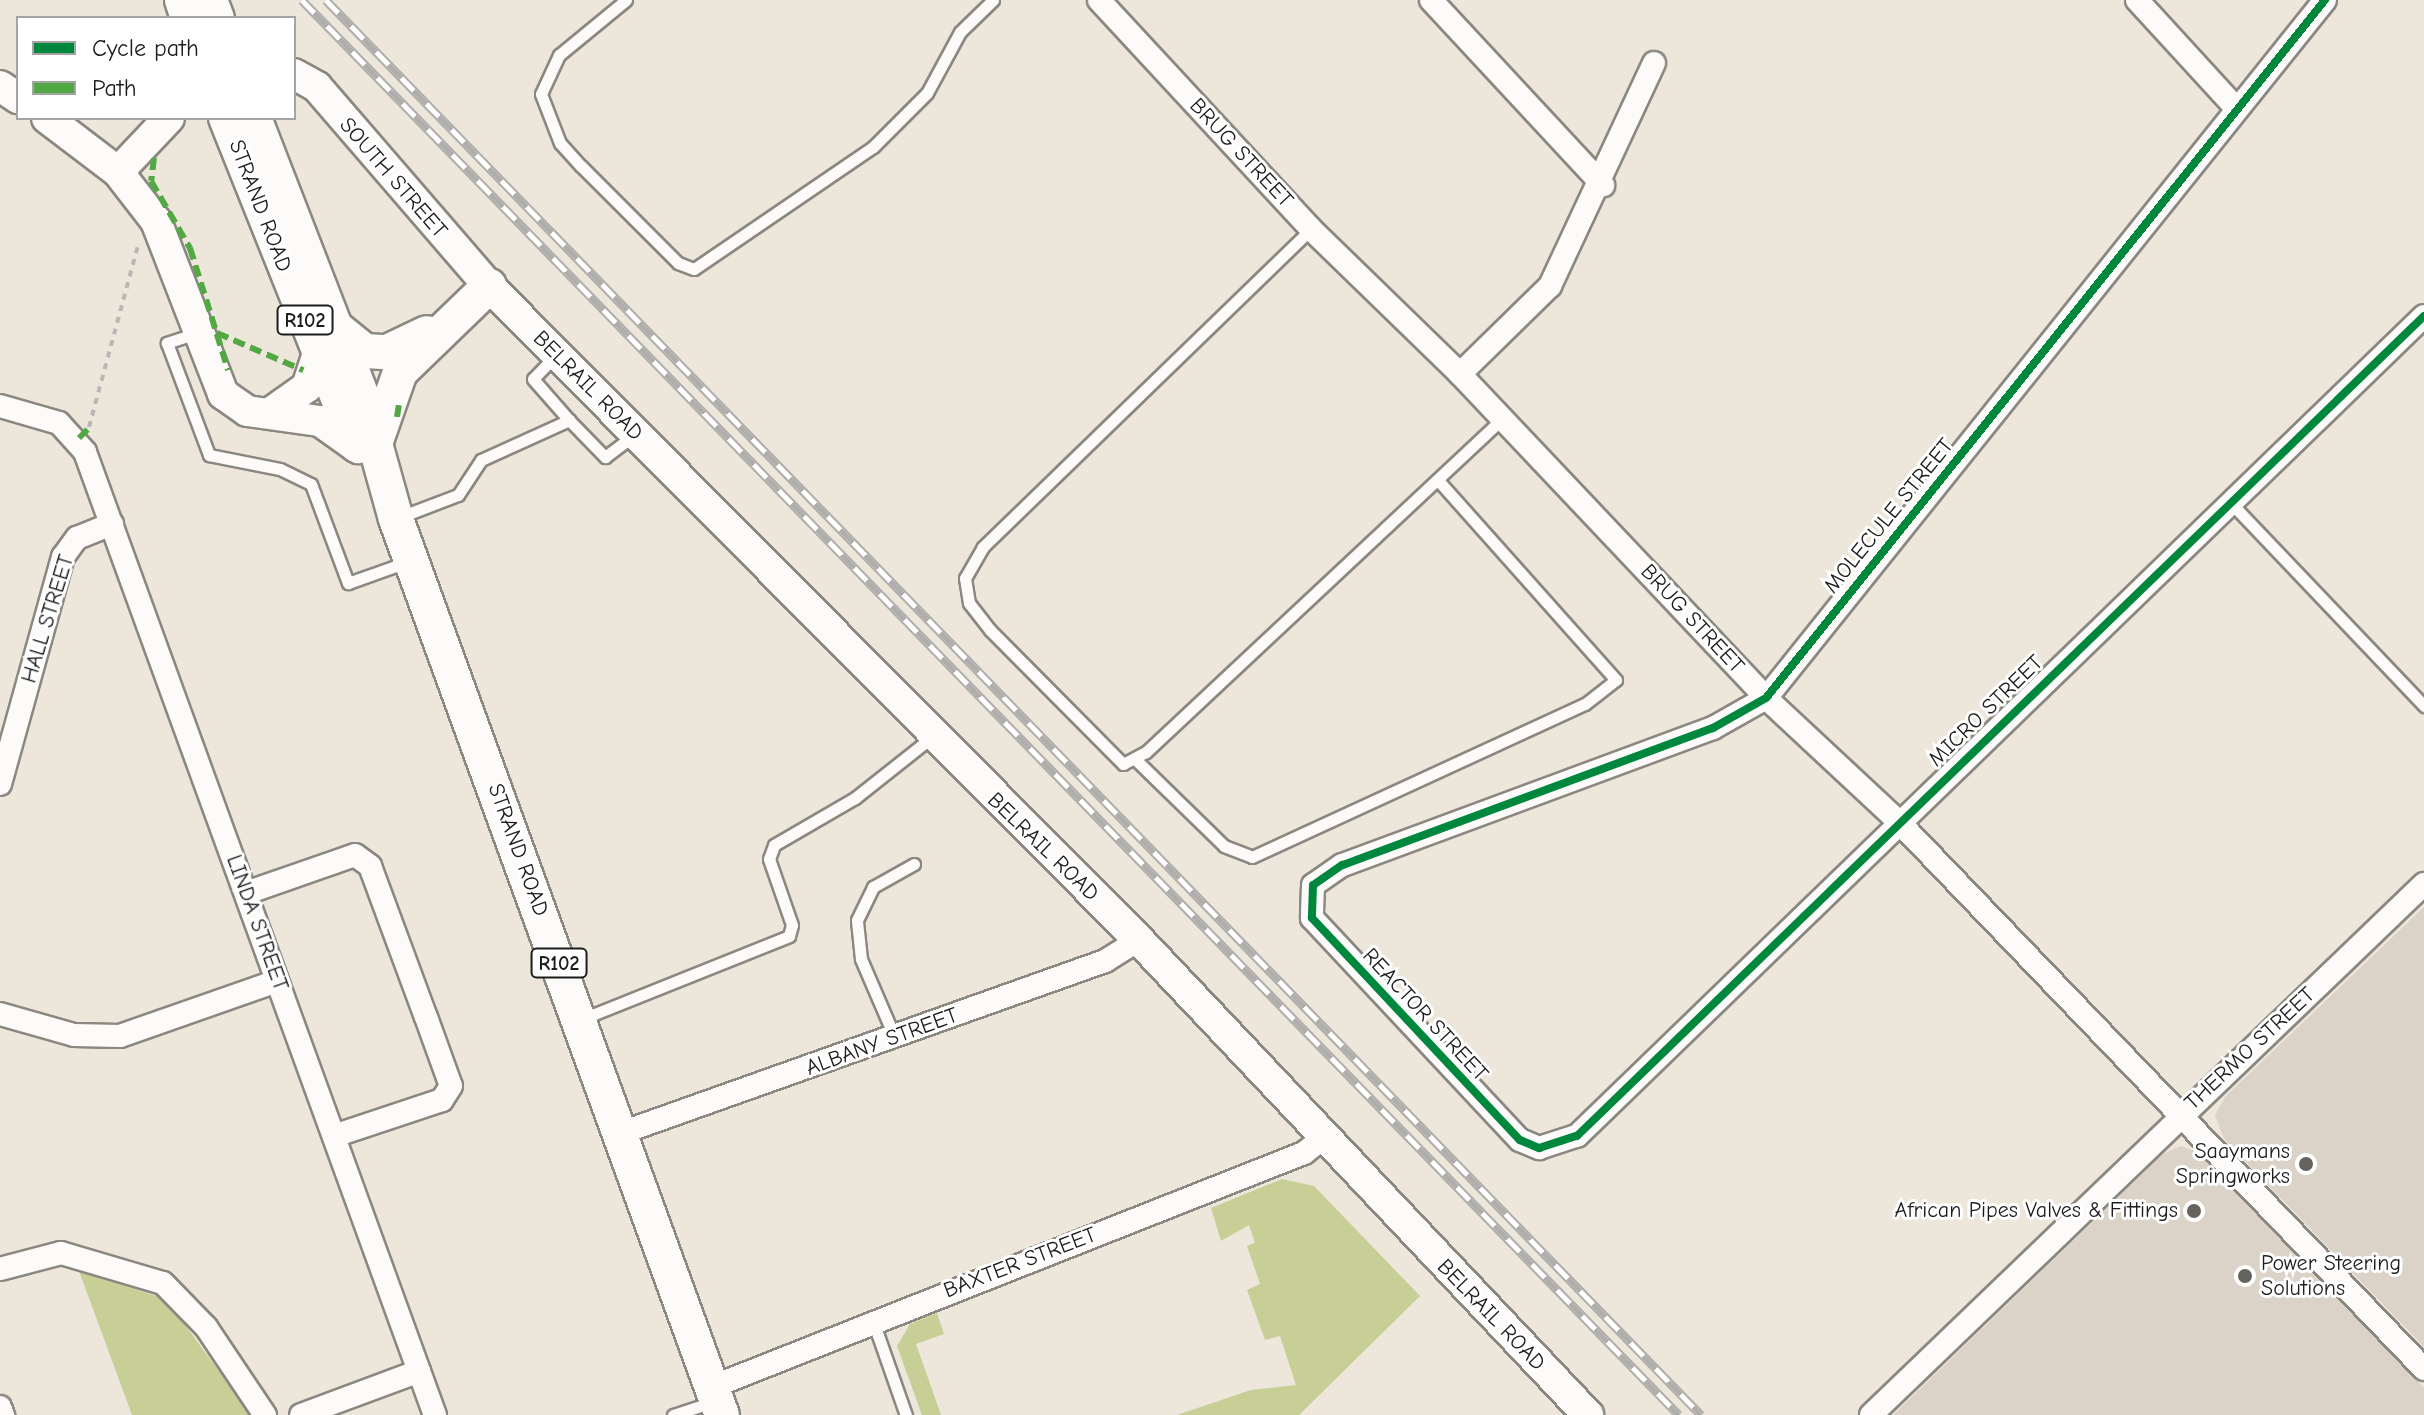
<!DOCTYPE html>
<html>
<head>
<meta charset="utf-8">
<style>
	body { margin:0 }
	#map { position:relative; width:2424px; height:1415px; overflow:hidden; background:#ede6da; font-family:"Comic Neue",sans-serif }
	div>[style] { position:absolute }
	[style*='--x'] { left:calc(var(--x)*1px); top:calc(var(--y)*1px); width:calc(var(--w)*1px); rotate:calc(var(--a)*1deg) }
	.industrial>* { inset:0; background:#dbd2c8 }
	.green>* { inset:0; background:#c7cf97 }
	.path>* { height:4px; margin-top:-2px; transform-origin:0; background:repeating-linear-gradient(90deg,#b9b8b6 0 6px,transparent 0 12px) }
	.roads { filter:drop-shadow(2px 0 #8b8781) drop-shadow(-2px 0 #8b8781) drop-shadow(0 2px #8b8781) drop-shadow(0 -2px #8b8781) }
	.lane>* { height:11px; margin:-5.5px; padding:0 5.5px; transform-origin:5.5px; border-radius:5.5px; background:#fcfbf9 }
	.street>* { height:22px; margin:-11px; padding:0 11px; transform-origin:11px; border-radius:11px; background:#fcfbf9 }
	.secondary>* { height:30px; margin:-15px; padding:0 15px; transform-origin:15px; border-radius:15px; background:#fcfbf9 }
	.primary>* { height:34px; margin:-17px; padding:0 17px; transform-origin:17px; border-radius:17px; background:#fcfbf9 }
	.rail>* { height:9px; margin-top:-4.5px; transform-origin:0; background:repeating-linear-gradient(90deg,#fff 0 18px,#afaeac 0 36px); box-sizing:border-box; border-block:2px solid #afaeac }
	.quiet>* { height:6px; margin-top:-3px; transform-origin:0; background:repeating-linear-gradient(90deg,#52a943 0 12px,transparent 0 18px) }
	.cycleway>* { height:8px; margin:-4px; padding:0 4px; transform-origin:4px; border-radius:4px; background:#00873e }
	.dots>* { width:22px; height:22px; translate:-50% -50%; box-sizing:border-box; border:4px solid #fff; border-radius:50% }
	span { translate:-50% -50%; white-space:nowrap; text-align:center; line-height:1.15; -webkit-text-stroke:6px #fff; paint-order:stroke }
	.shield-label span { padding:2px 6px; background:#fff; border:2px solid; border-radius:6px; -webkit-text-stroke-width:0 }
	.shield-label { font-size:20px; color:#1c1c1c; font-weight:700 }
	.street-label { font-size:22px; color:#1c1c1c }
	.poi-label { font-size:22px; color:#1c1c1c }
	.right { translate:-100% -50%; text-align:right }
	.left { translate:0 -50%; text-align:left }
	.legend { position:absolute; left:16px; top:16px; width:280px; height:104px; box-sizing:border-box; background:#fff; border:2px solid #a4a4a4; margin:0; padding:10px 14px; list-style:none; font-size:24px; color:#1c1c1c }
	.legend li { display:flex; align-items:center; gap:16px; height:40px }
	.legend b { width:40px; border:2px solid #a4a4a4 }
</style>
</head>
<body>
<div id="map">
	<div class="industrial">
		<i style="clip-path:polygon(2424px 907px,2424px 1347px,2224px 1139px,2215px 1115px,2226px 1096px)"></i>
		<i style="clip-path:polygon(2181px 1146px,2199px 1153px,2424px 1388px,2424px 1415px,1893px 1415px,2163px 1154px)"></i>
	</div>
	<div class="green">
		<i style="clip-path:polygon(1282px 1179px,1314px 1186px,1420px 1296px,1299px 1415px,1177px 1415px,1251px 1390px,1296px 1385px,1280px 1336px,1265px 1340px,1247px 1290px,1260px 1284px,1247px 1246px,1255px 1243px,1249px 1225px,1221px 1241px,1211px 1208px)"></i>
		<i style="clip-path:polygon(79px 1271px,166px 1299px,251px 1415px,132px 1415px)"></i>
		<i style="clip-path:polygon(937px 1313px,944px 1334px,916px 1344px,941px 1415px,922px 1415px,897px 1346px,910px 1324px)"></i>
	</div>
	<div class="path">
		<i style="--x:89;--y:427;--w:188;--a:-74.9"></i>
	</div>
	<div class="roads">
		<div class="lane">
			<i style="--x:626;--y:0;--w:87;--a:140.6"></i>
			<i style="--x:559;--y:55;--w:43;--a:114.8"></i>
			<i style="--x:541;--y:94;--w:53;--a:68.8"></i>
			<i style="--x:560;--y:143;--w:31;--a:48"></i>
			<i style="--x:581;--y:166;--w:137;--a:45"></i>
			<i style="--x:678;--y:263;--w:17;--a:21"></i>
			<i style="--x:694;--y:269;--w:217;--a:-34.3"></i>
			<i style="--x:873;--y:147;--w:76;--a:-45"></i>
			<i style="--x:927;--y:93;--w:69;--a:-61.6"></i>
			<i style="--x:960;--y:32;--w:46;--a:-44.1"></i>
			<i style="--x:1311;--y:229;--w:457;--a:135.9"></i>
			<i style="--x:983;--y:547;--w:36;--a:120"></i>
			<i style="--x:965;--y:578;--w:25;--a:81"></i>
			<i style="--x:969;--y:603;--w:34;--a:52"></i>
			<i style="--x:990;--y:630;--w:189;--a:45.2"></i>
			<i style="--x:1123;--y:764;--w:26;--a:-28"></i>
			<i style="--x:1146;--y:752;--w:487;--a:-43.1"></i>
			<i style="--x:197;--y:333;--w:32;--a:162"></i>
			<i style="--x:167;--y:343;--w:120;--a:69.4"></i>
			<i style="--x:209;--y:455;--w:72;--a:11.2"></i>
			<i style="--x:280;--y:469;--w:34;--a:26"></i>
			<i style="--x:311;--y:484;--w:106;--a:69.5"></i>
			<i style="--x:348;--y:583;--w:63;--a:-19.6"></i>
			<i style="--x:556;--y:355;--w:33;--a:134"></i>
			<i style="--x:533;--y:379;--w:55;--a:48.7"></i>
			<i style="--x:2230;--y:502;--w:282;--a:46.4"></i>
			<i style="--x:400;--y:517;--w:62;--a:-20.8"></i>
			<i style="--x:458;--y:495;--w:42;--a:-56.7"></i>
			<i style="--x:481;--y:460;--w:97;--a:-24.4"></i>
			<i style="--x:569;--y:420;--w:52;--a:45.8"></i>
			<i style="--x:605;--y:457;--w:38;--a:-37"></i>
			<i style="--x:1136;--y:760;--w:123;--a:44.3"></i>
			<i style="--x:1224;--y:846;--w:30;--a:21"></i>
			<i style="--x:1252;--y:857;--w:366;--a:-24.7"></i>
			<i style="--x:1585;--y:704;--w:39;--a:-38"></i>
			<i style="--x:1616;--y:680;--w:268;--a:-131.7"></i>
			<i style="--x:582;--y:1019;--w:223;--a:-21.8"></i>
			<i style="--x:789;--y:936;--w:11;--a:-75"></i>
			<i style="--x:792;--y:925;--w:70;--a:-109.2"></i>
			<i style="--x:769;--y:859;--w:15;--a:-70"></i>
			<i style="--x:774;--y:845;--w:94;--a:-30.1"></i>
			<i style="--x:855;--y:798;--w:98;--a:-38.4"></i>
			<i style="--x:895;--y:1038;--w:86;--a:-113.3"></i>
			<i style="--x:861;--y:959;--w:39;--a:-96"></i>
			<i style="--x:857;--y:920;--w:37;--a:-64"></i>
			<i style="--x:873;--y:887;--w:47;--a:-29.3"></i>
			<i style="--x:873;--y:1321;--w:100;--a:70.7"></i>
			<i style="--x:673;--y:1415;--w:42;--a:-18"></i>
		</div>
		<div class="street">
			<i style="--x:1099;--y:0;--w:312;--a:47.2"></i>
			<i style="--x:1311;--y:229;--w:208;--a:44.2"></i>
			<i style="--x:1460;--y:374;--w:446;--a:46.6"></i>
			<i style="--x:1766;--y:698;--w:179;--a:43"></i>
			<i style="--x:1897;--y:820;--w:761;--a:46.17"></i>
			<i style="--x:1431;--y:0;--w:253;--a:47.1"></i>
			<i style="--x:2137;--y:0;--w:147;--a:47.5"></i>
			<i style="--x:2325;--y:0;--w:894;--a:128.69"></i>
			<i style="--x:1766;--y:698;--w:61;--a:150.5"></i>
			<i style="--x:1713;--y:728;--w:395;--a:159.7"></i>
			<i style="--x:1342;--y:865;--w:35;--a:145"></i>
			<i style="--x:1313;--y:885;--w:33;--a:92"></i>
			<i style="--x:1312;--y:918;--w:304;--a:46.9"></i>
			<i style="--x:1520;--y:1140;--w:21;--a:23"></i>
			<i style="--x:1539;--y:1148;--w:40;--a:-18"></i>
			<i style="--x:1577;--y:1136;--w:1179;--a:-44.07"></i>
			<i style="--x:1460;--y:374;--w:126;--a:-44.4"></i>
			<i style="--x:1550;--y:286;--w:246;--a:-65"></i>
			<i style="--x:0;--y:406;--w:61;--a:16.1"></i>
			<i style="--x:59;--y:423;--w:39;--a:48"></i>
			<i style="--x:85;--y:452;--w:1025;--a:70.03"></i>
			<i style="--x:0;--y:784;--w:236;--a:-74.5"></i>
			<i style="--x:63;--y:557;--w:24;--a:-54"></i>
			<i style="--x:77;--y:538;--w:38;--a:-22"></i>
			<i style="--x:246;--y:893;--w:115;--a:-19.2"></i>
			<i style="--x:355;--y:855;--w:19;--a:36"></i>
			<i style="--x:370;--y:866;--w:161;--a:69.7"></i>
			<i style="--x:426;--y:1017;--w:73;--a:70.1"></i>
			<i style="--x:451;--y:1086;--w:17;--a:123"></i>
			<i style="--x:442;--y:1100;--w:114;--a:161.6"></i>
			<i style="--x:0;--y:1014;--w:77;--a:15.8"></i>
			<i style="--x:74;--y:1035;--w:46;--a:1.2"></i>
			<i style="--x:120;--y:1036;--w:166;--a:-19.3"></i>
			<i style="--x:621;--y:1133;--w:514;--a:-19.56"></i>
			<i style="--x:1105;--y:961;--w:40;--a:-32"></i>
			<i style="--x:0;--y:1269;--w:63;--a:-14.7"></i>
			<i style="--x:61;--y:1253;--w:106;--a:16.4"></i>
			<i style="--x:163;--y:1283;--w:62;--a:45.7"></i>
			<i style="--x:206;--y:1327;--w:106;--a:56.2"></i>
			<i style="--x:712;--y:1387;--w:637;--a:-21.57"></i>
			<i style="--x:1304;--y:1153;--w:28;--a:-38"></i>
			<i style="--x:0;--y:1407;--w:9;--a:69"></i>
			<i style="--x:301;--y:1415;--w:126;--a:-20.4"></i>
			<i style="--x:1871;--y:1415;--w:767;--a:-43.84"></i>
		</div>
		<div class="secondary">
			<i style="--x:294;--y:74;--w:26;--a:29"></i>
			<i style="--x:317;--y:87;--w:263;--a:49.2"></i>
			<i style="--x:489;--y:286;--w:922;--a:45.18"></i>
			<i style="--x:1139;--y:940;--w:654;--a:46.61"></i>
			<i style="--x:0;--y:86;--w:22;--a:34"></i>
			<i style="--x:47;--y:118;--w:89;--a:37.3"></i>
			<i style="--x:118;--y:172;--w:62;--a:52.2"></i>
			<i style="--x:156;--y:221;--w:186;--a:68.8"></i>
			<i style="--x:223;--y:394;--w:29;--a:35"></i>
			<i style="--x:247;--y:411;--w:74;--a:7.8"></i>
			<i style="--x:320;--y:421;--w:47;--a:35.4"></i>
			<i style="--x:118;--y:172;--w:74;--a:-46.6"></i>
			<i style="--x:270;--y:413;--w:45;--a:-35.1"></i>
			<i style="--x:307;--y:387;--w:36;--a:-72"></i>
		</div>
		<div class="primary">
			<i style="--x:182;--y:0;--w:19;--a:72"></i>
			<i style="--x:210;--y:0;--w:19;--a:69"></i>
			<i style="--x:226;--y:118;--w:352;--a:68.2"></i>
			<i style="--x:254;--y:118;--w:299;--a:68.8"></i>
			<i style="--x:362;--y:397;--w:127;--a:74.4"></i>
			<i style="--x:396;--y:519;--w:953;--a:70.01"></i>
			<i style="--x:335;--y:327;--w:38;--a:39"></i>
			<i style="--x:365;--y:351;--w:22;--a:3"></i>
			<i style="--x:387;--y:352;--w:44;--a:-25.4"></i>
			<i style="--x:376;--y:441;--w:73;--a:-70.8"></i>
			<i style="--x:400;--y:372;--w:124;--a:-44"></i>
		</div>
	</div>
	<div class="rail">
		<i style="--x:302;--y:0;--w:1974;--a:45.78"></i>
		<i style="--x:326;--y:0;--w:1973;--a:45.82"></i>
	</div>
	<div class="quiet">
		<i style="--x:154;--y:158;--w:23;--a:97"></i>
		<i style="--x:151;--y:181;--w:78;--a:59.8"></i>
		<i style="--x:190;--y:248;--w:128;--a:72.7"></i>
		<i style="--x:217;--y:333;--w:94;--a:23.3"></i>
		<i style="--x:397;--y:417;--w:12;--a:-81"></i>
		<i style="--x:79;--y:438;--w:13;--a:-45"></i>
	</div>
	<div class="cycleway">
		<i style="--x:2325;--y:0;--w:894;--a:128.69"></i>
		<i style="--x:1766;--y:698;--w:61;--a:150.5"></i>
		<i style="--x:1713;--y:728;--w:395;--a:159.7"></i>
		<i style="--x:1342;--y:865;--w:35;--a:145"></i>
		<i style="--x:1313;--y:885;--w:33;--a:92"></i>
		<i style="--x:1312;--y:918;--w:304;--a:46.9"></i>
		<i style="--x:1520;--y:1140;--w:21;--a:23"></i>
		<i style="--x:1539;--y:1148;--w:40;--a:-18"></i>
		<i style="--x:1577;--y:1136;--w:1179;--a:-44.07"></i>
	</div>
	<div class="dots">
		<i style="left:2306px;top:1164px;background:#65635e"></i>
		<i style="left:2194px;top:1211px;background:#65635e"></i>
		<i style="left:2245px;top:1276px;background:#65635e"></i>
	</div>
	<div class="shield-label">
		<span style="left:305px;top:320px">R102</span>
		<span style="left:559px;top:963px">R102</span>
	</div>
	<div class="street-label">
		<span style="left:1241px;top:153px;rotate:47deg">BRUG STREET</span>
		<span style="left:393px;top:178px;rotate:49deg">SOUTH STREET</span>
		<span style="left:260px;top:206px;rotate:69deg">STRAND ROAD</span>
		<span style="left:588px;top:386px;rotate:45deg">BELRAIL ROAD</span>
		<span style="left:1889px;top:516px;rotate:-51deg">MOLECULE STREET</span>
		<span style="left:48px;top:619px;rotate:-73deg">HALL STREET</span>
		<span style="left:1692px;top:619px;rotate:47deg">BRUG STREET</span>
		<span style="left:1986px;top:711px;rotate:-44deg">MICRO STREET</span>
		<span style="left:1043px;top:847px;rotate:44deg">BELRAIL ROAD</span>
		<span style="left:518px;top:850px;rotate:70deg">STRAND ROAD</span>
		<span style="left:257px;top:923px;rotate:70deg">LINDA STREET</span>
		<span style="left:1425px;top:1015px;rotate:47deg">REACTOR STREET</span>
		<span style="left:882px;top:1042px;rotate:-20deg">ALBANY STREET</span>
		<span style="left:2250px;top:1049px;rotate:-43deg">THERMO STREET</span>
		<span style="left:1020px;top:1263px;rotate:-21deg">BAXTER STREET</span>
		<span style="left:1491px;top:1315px;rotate:46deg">BELRAIL ROAD</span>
	</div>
	<div class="poi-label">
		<span class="right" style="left:2290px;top:1164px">Saaymans<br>Springworks</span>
		<span class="right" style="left:2178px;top:1211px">African Pipes Valves &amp; Fittings</span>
		<span class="left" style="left:2261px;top:1276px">Power Steering<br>Solutions</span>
	</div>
	<ul class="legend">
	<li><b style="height:10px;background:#00873e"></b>Cycle path</li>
	<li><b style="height:10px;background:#52a943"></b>Path</li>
	</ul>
</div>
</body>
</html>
